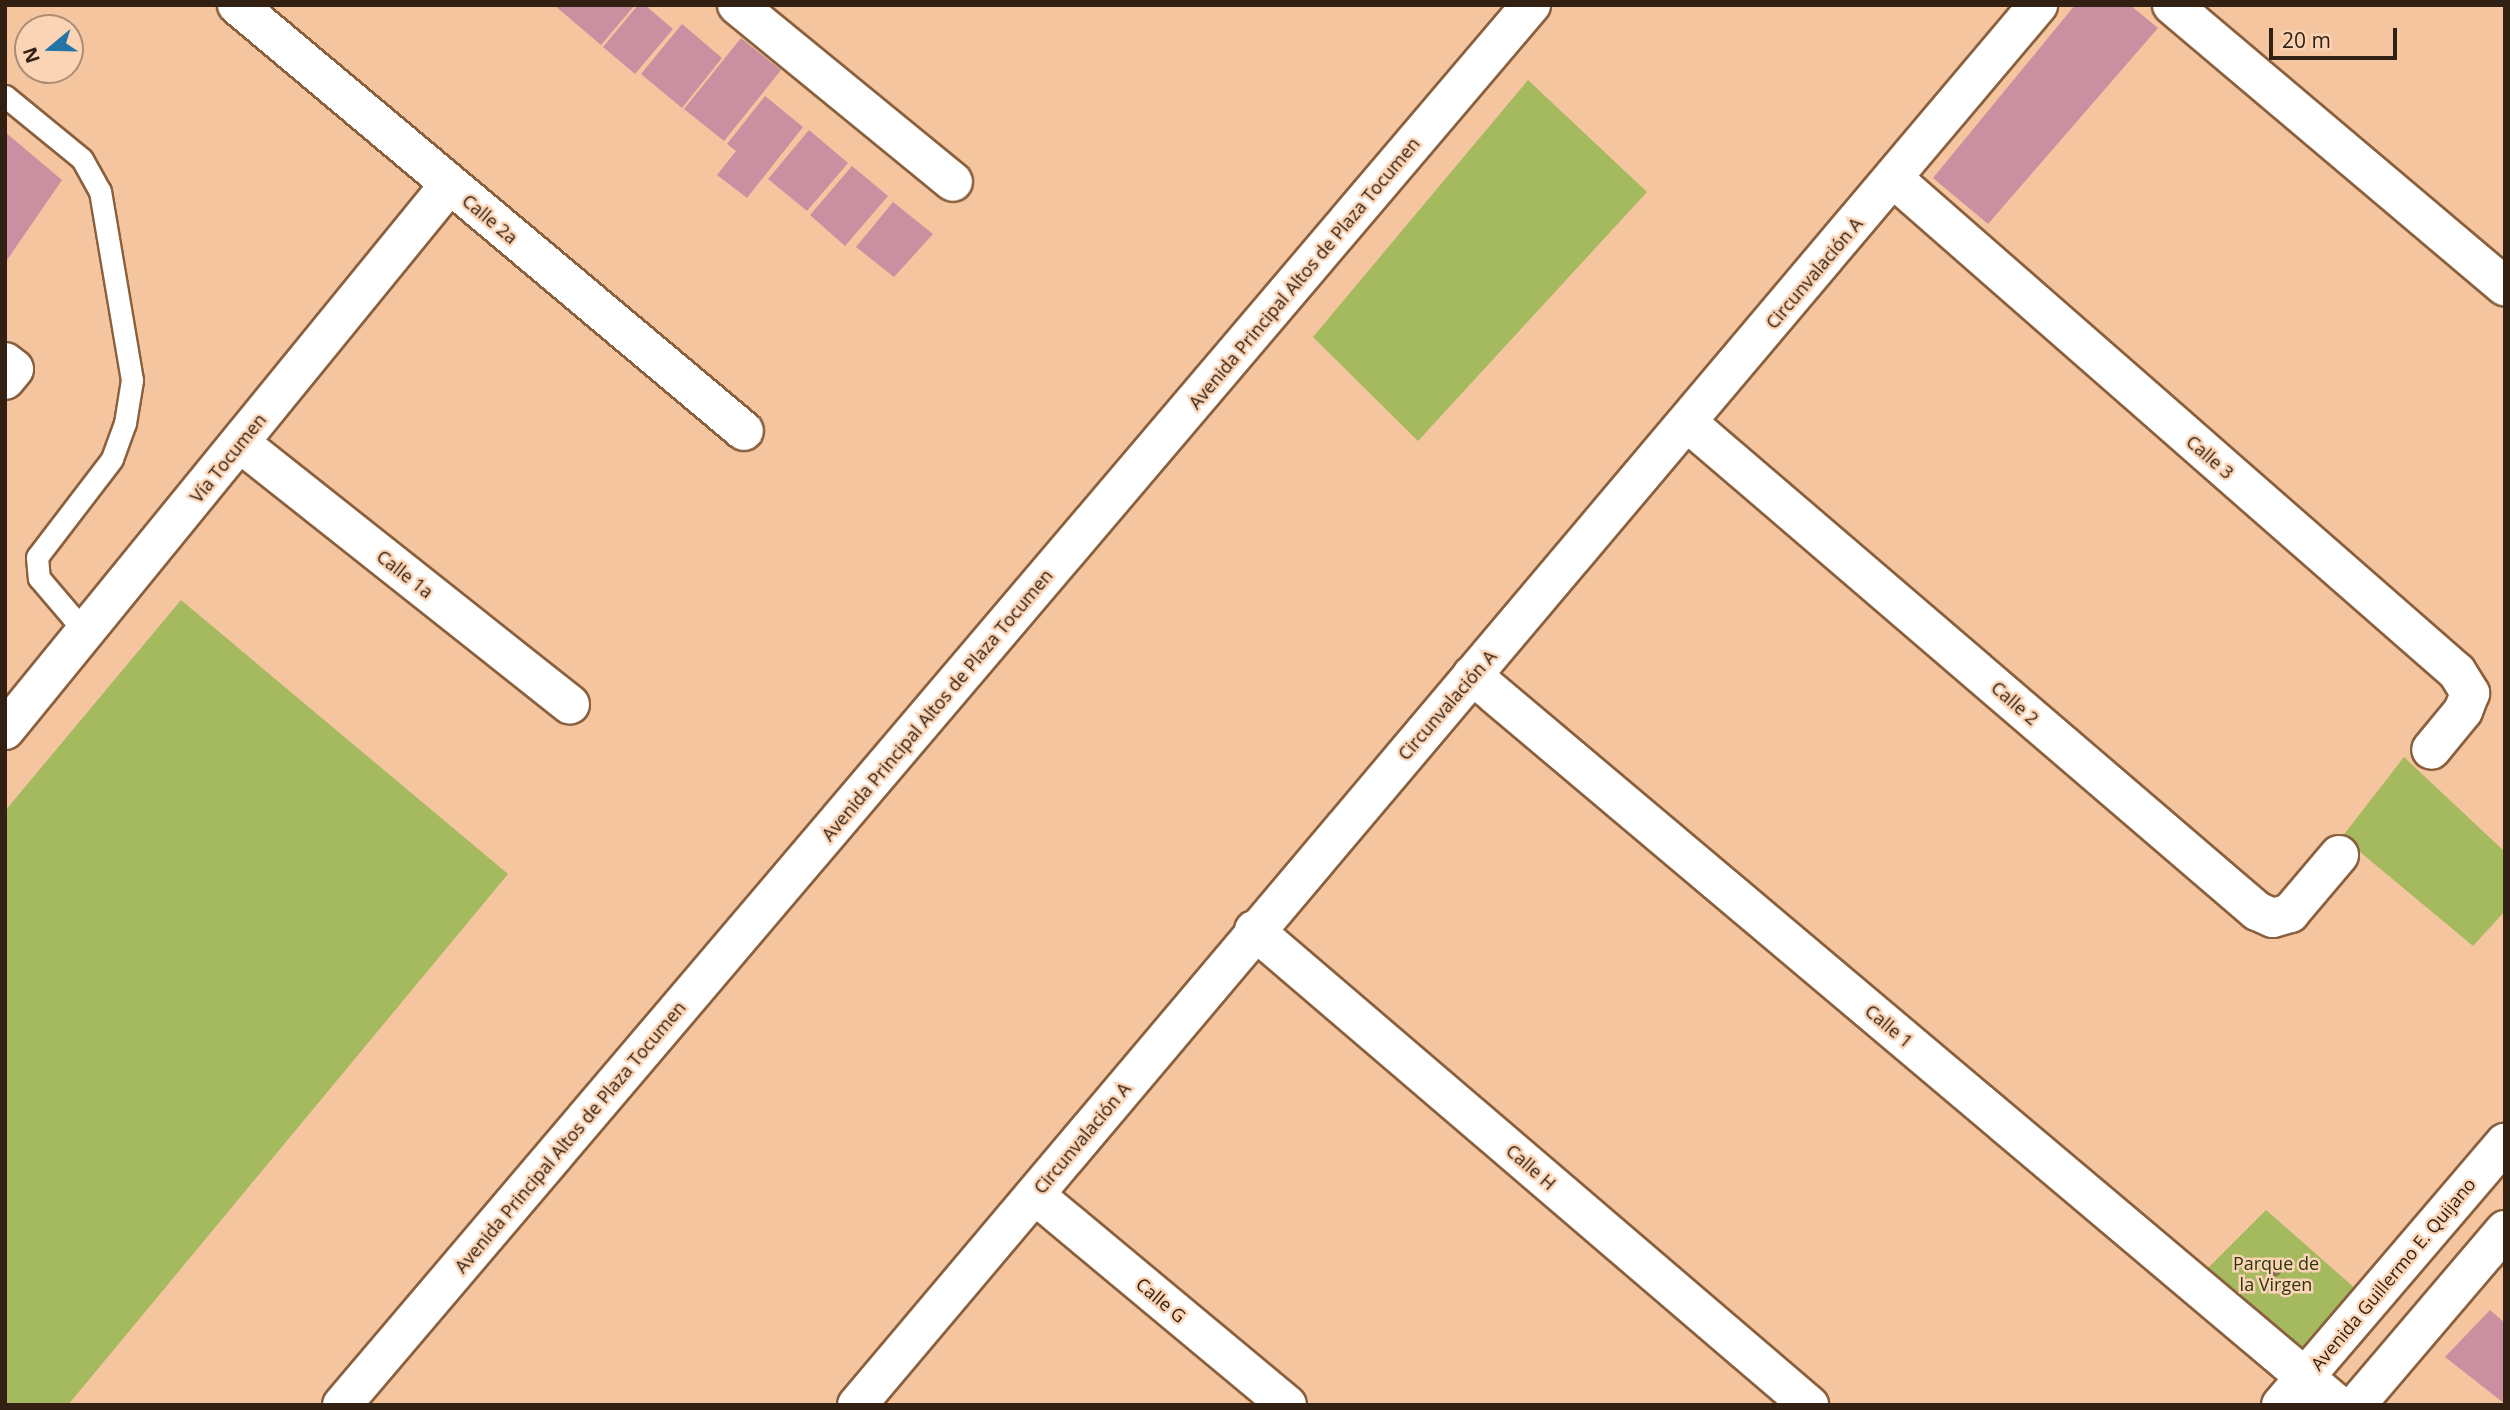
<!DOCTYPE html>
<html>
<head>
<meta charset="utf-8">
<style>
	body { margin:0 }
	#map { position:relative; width:2510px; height:1410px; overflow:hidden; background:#f5c5a0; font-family:"Open Sans",sans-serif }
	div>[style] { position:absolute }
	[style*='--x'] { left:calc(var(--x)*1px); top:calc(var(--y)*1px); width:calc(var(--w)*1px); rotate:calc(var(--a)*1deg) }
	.green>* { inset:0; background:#a5b95e }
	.building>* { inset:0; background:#ca90a1 }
	.roads { filter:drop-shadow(2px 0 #8a603d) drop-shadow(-2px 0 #8a603d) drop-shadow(0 2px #8a603d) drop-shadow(0 -2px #8a603d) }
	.lane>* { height:21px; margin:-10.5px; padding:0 10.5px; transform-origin:10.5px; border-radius:10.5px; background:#fff }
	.street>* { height:38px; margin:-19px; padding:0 19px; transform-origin:19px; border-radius:19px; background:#fff }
	.secondary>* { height:38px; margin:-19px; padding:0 19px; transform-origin:19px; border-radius:19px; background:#fff }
	.trees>* { width:20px; height:20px; margin:-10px; border-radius:50%; background:#87764f }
	span { translate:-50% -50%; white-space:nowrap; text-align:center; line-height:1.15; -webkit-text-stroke:5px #fbd4b6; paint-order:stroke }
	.street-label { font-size:18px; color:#322112 }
	.park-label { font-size:18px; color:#2d350c }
	.frame { position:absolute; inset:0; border:7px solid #322112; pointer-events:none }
	.north { position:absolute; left:14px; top:14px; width:70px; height:70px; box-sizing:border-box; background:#fbd4b6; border:2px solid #ab8c74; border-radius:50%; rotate:251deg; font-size:19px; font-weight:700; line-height:28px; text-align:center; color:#322112 }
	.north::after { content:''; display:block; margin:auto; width:24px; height:32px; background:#2275a6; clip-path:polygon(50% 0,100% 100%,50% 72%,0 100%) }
	.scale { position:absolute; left:2269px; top:28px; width:128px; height:32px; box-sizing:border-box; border:4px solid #322112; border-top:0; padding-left:9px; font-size:21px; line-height:24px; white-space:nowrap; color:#322112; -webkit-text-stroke:5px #fbd4b6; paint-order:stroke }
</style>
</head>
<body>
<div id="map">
	<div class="green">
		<i style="clip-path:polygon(1528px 80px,1647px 192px,1418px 441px,1313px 337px)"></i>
		<i style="clip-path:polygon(181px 600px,508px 874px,68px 1405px,5px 1405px,5px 811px)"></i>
		<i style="clip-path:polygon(2404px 757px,2505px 852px,2505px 911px,2473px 946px,2342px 837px)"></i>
		<i style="clip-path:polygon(2266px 1210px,2357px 1290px,2301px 1350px,2207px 1269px)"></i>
	</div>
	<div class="building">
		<i style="clip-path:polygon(554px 5px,635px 5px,601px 45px)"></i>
		<i style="clip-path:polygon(638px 5px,645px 5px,673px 29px,635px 74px,603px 47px)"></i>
		<i style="clip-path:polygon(2075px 5px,2130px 5px,2158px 28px,1988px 224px,1933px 178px)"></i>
		<i style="clip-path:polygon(682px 24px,722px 58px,682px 108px,641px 74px)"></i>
		<i style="clip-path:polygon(741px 38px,781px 70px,724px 141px,684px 109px)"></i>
		<i style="clip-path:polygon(765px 96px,803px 127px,747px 198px,717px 175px,736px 151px,727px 144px)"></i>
		<i style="clip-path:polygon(809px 130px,848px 163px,807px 211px,768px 179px)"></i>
		<i style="clip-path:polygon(5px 132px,62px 180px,7px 260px,5px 258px)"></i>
		<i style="clip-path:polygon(852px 166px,888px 196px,845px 246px,810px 215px)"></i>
		<i style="clip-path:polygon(893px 202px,933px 234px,894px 277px,856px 247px)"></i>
		<i style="clip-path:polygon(2490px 1310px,2505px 1323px,2505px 1404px,2445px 1357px)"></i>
	</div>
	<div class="roads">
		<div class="lane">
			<i style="--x:5;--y:96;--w:99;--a:39.3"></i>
			<i style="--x:82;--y:159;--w:37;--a:61"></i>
			<i style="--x:100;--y:191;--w:192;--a:80.4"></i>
			<i style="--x:132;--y:380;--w:44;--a:99.2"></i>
			<i style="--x:125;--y:423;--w:38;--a:110"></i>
			<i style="--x:112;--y:459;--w:123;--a:127.4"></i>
			<i style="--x:37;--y:557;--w:21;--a:85"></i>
			<i style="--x:39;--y:578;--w:71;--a:49.6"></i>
		</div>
		<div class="street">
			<i style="--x:237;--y:5;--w:662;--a:40.04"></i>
			<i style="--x:737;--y:5;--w:279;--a:39.3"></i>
			<i style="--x:2172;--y:5;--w:436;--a:40.2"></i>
			<i style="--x:1894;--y:179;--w:748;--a:41.21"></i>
			<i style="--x:2457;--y:672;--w:25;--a:58"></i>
			<i style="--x:2470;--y:693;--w:19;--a:111"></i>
			<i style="--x:2463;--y:711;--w:50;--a:129.4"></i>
			<i style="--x:5;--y:362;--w:11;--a:38"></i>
			<i style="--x:14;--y:369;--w:14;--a:129"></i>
			<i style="--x:1688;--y:423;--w:750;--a:40.62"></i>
			<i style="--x:2257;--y:911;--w:17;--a:24"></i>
			<i style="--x:2273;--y:918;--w:18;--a:-16"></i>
			<i style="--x:2290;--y:913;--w:76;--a:-49.8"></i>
			<i style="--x:240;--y:443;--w:421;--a:38.4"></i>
			<i style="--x:1472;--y:675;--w:1133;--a:40.13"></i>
			<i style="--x:5;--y:730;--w:703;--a:-50.83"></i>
			<i style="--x:1254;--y:930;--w:731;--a:40.56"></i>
			<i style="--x:1035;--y:1195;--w:328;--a:39.8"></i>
			<i style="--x:342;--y:1405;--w:1837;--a:-49.66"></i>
			<i style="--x:857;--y:1405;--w:1832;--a:-49.85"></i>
		</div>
		<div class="secondary">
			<i style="--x:2281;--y:1405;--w:345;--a:-49.5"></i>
			<i style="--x:2356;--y:1405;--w:230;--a:-49.6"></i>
		</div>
	</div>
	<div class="trees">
		<i style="left:2273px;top:1267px"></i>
	</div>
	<div class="street-label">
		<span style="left:490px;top:219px;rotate:40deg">Calle 2a</span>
		<span style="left:1304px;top:273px;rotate:-50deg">Avenida Principal Altos de Plaza Tocumen</span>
		<span style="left:1814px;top:273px;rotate:-50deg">Circunvalación A</span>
		<span style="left:2210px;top:457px;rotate:41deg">Calle 3</span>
		<span style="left:228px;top:458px;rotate:-51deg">Vía Tocumen</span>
		<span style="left:405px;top:574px;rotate:38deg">Calle 1a</span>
		<span style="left:2015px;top:703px;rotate:41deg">Calle 2</span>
		<span style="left:937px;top:705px;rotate:-50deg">Avenida Principal Altos de Plaza Tocumen</span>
		<span style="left:1447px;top:705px;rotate:-49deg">Circunvalación A</span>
		<span style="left:1889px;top:1026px;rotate:40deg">Calle 1</span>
		<span style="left:570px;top:1137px;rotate:-50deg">Avenida Principal Altos de Plaza Tocumen</span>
		<span style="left:1082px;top:1138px;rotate:-50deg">Circunvalación A</span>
		<span style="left:1531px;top:1167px;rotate:41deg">Calle H</span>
		<span style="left:2393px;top:1274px;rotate:-50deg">Avenida Guillermo E. Quijano</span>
		<span style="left:1161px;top:1300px;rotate:40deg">Calle G</span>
	</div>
	<div class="park-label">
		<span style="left:2276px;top:1274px">Parque de<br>la Virgen</span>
	</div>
	<div class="frame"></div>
	<div class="north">N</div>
	<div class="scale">20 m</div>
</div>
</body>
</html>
